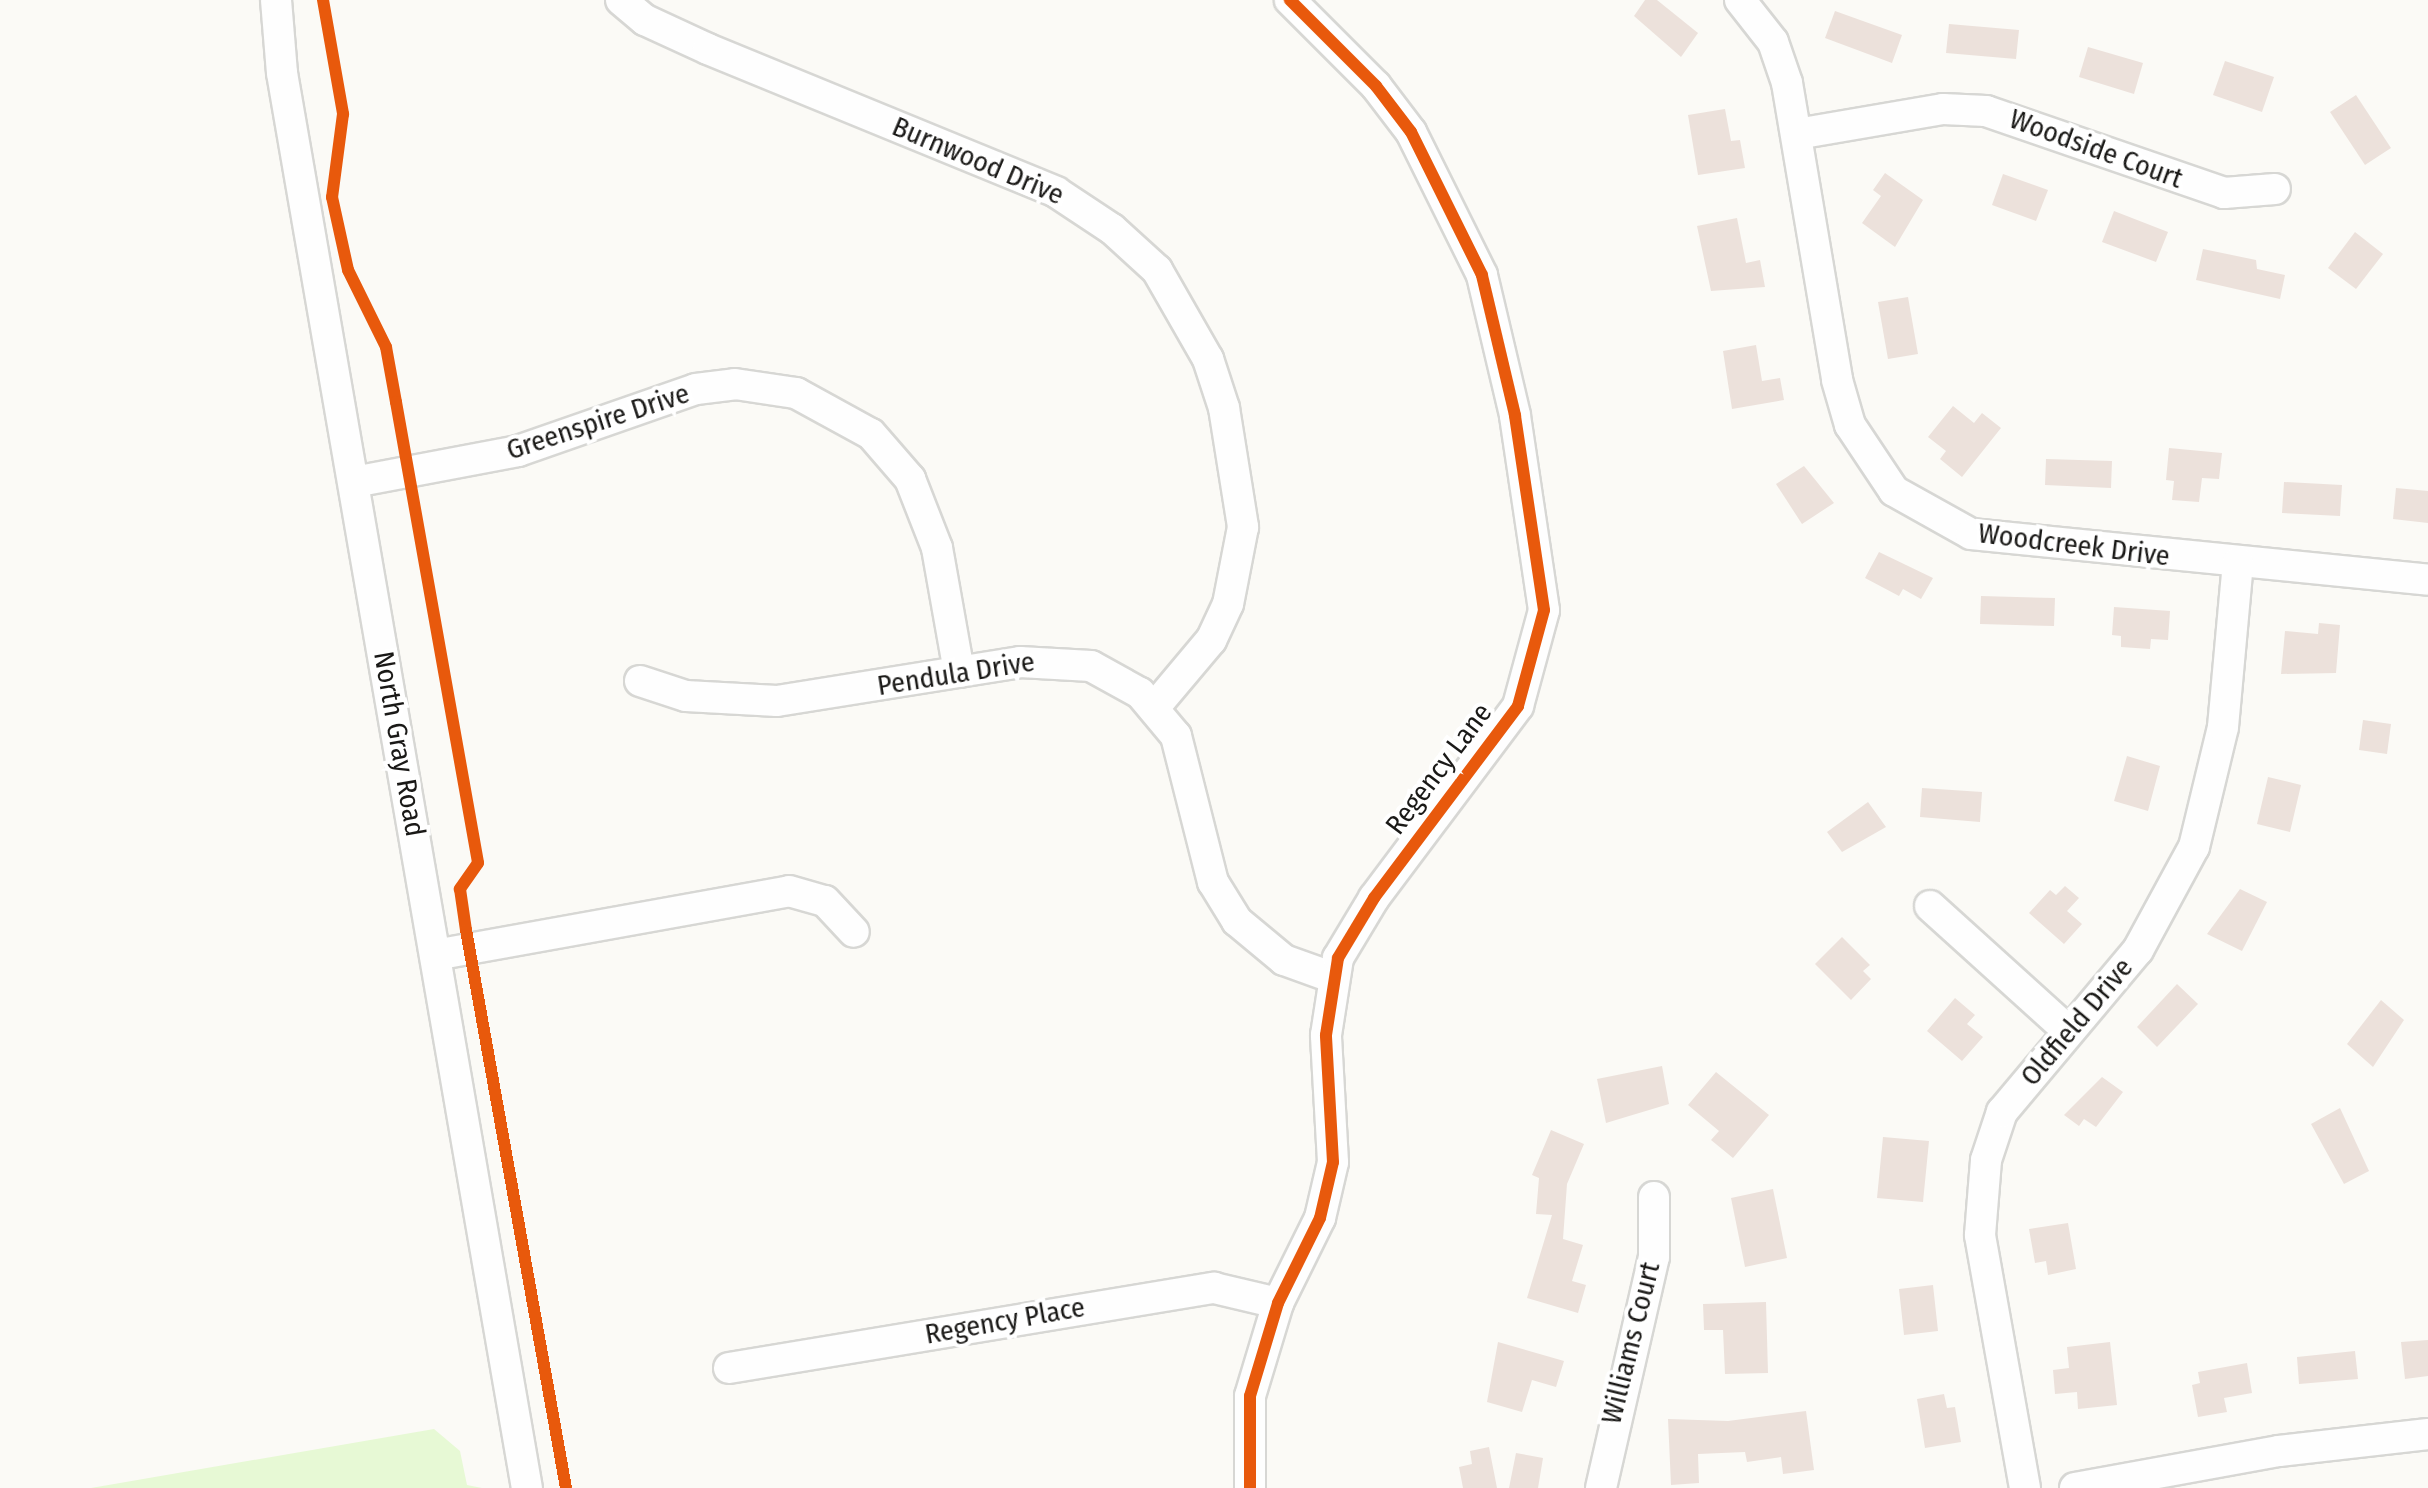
<!DOCTYPE html>
<html>
<head>
<meta charset="utf-8">
<style>
	body { margin:0 }
	#map { position:relative; width:2428px; height:1488px; overflow:hidden; background:#fbfaf6; font-family:"Fira Sans Condensed",sans-serif }
	div>[style] { position:absolute }
	[style*='--x'] { left:calc(var(--x)*1px); top:calc(var(--y)*1px); width:calc(var(--w)*1px); rotate:calc(var(--a)*1deg) }
	.green>* { inset:0; background:#e7f9d5 }
	.building>* { inset:0; background:#ece1db }
	.roads { filter:drop-shadow(2px 0 #d7d7d4) drop-shadow(-2px 0 #d7d7d4) drop-shadow(0 2px #d7d7d4) drop-shadow(0 -2px #d7d7d4) }
	.minor>* { height:30px; margin:-15px; padding:0 15px; transform-origin:15px; border-radius:15px; background:#fefefe }
	.cycleway>* { height:12px; margin:-6px; padding:0 6px; transform-origin:6px; border-radius:6px; background:#e8590c }
	span { translate:-50% -50%; white-space:nowrap; text-align:center; line-height:1.15; -webkit-text-stroke:8px #fff; paint-order:stroke }
	.street-label { font-size:28px; color:#1a1917 }
</style>
</head>
<body>
<div id="map">
	<div class="green">
		<i style="clip-path:polygon(434px 1429px,460px 1451px,467px 1485px,482px 1488px,91px 1488px)"></i>
	</div>
	<div class="building">
		<i style="clip-path:polygon(1645px 0,1657px 0,1698px 33px,1681px 57px,1634px 16px)"></i>
		<i style="clip-path:polygon(1835px 11px,1902px 35px,1892px 63px,1825px 38px)"></i>
		<i style="clip-path:polygon(1949px 24px,2019px 30px,2016px 59px,1946px 53px)"></i>
		<i style="clip-path:polygon(2088px 47px,2143px 63px,2134px 94px,2079px 77px)"></i>
		<i style="clip-path:polygon(2225px 61px,2274px 77px,2262px 112px,2213px 95px)"></i>
		<i style="clip-path:polygon(2356px 95px,2391px 148px,2365px 165px,2330px 112px)"></i>
		<i style="clip-path:polygon(1725px 109px,1731px 141px,1740px 140px,1745px 168px,1698px 175px,1688px 115px)"></i>
		<i style="clip-path:polygon(1885px 173px,1923px 200px,1895px 247px,1862px 223px,1881px 196px,1873px 190px)"></i>
		<i style="clip-path:polygon(2003px 174px,2048px 190px,2036px 221px,1992px 205px)"></i>
		<i style="clip-path:polygon(2114px 211px,2168px 232px,2156px 262px,2102px 242px)"></i>
		<i style="clip-path:polygon(1737px 218px,1746px 263px,1760px 260px,1765px 287px,1711px 291px,1697px 226px)"></i>
		<i style="clip-path:polygon(2355px 232px,2383px 254px,2356px 289px,2328px 268px)"></i>
		<i style="clip-path:polygon(2203px 249px,2256px 260px,2257px 269px,2285px 275px,2280px 299px,2196px 280px)"></i>
		<i style="clip-path:polygon(1908px 297px,1918px 354px,1888px 359px,1878px 302px)"></i>
		<i style="clip-path:polygon(1756px 345px,1762px 381px,1780px 378px,1784px 400px,1732px 409px,1723px 351px)"></i>
		<i style="clip-path:polygon(1953px 406px,1974px 423px,1982px 413px,2001px 428px,1962px 477px,1940px 459px,1946px 451px,1928px 437px)"></i>
		<i style="clip-path:polygon(2169px 448px,2222px 453px,2219px 479px,2202px 478px,2199px 502px,2172px 500px,2174px 481px,2166px 480px)"></i>
		<i style="clip-path:polygon(2046px 459px,2112px 461px,2111px 488px,2045px 485px)"></i>
		<i style="clip-path:polygon(1804px 466px,1834px 503px,1802px 524px,1776px 484px)"></i>
		<i style="clip-path:polygon(2284px 482px,2342px 485px,2340px 516px,2282px 513px)"></i>
		<i style="clip-path:polygon(2396px 488px,2428px 491px,2428px 523px,2393px 519px)"></i>
		<i style="clip-path:polygon(1879px 552px,1933px 578px,1921px 599px,1903px 589px,1899px 596px,1865px 578px)"></i>
		<i style="clip-path:polygon(1981px 596px,2055px 598px,2054px 626px,1980px 624px)"></i>
		<i style="clip-path:polygon(2114px 607px,2170px 611px,2168px 640px,2151px 639px,2150px 649px,2121px 647px,2121px 636px,2112px 635px)"></i>
		<i style="clip-path:polygon(2319px 623px,2340px 625px,2336px 673px,2281px 674px,2285px 631px,2318px 634px)"></i>
		<i style="clip-path:polygon(2363px 720px,2391px 724px,2387px 754px,2359px 750px)"></i>
		<i style="clip-path:polygon(2127px 756px,2160px 766px,2148px 811px,2114px 801px)"></i>
		<i style="clip-path:polygon(2268px 777px,2301px 785px,2290px 832px,2257px 824px)"></i>
		<i style="clip-path:polygon(1922px 788px,1982px 792px,1980px 822px,1920px 817px)"></i>
		<i style="clip-path:polygon(1868px 802px,1886px 827px,1842px 852px,1827px 832px)"></i>
		<i style="clip-path:polygon(2065px 886px,2079px 898px,2067px 911px,2082px 924px,2064px 944px,2029px 913px,2050px 890px,2056px 895px)"></i>
		<i style="clip-path:polygon(2240px 889px,2267px 902px,2242px 951px,2207px 934px)"></i>
		<i style="clip-path:polygon(1842px 937px,1870px 965px,1863px 971px,1871px 979px,1851px 1000px,1815px 964px)"></i>
		<i style="clip-path:polygon(2177px 984px,2198px 1004px,2157px 1047px,2137px 1027px)"></i>
		<i style="clip-path:polygon(1955px 998px,1975px 1015px,1967px 1024px,1983px 1037px,1962px 1061px,1927px 1031px)"></i>
		<i style="clip-path:polygon(2381px 1000px,2404px 1020px,2373px 1067px,2347px 1044px)"></i>
		<i style="clip-path:polygon(1662px 1066px,1669px 1104px,1606px 1123px,1597px 1079px)"></i>
		<i style="clip-path:polygon(1716px 1072px,1769px 1115px,1733px 1158px,1711px 1140px,1719px 1131px,1688px 1105px)"></i>
		<i style="clip-path:polygon(2102px 1077px,2123px 1092px,2096px 1127px,2084px 1119px,2079px 1126px,2064px 1115px)"></i>
		<i style="clip-path:polygon(2340px 1108px,2369px 1171px,2344px 1184px,2311px 1124px)"></i>
		<i style="clip-path:polygon(1551px 1130px,1584px 1144px,1567px 1184px,1563px 1239px,1583px 1245px,1572px 1281px,1586px 1285px,1578px 1313px,1527px 1298px,1552px 1215px,1536px 1214px,1539px 1178px,1532px 1175px)"></i>
		<i style="clip-path:polygon(1883px 1137px,1929px 1141px,1923px 1202px,1877px 1198px)"></i>
		<i style="clip-path:polygon(1773px 1189px,1787px 1258px,1745px 1267px,1731px 1198px)"></i>
		<i style="clip-path:polygon(2068px 1223px,2076px 1269px,2048px 1275px,2046px 1261px,2035px 1263px,2029px 1229px)"></i>
		<i style="clip-path:polygon(1933px 1285px,1938px 1331px,1904px 1335px,1899px 1289px)"></i>
		<i style="clip-path:polygon(1766px 1302px,1768px 1373px,1725px 1374px,1723px 1330px,1704px 1330px,1703px 1304px)"></i>
		<i style="clip-path:polygon(2428px 1340px,2428px 1376px,2405px 1379px,2401px 1342px)"></i>
		<i style="clip-path:polygon(1498px 1342px,1564px 1361px,1556px 1387px,1532px 1380px,1522px 1412px,1487px 1402px)"></i>
		<i style="clip-path:polygon(2110px 1342px,2117px 1405px,2078px 1409px,2077px 1392px,2055px 1394px,2053px 1370px,2069px 1368px,2067px 1347px)"></i>
		<i style="clip-path:polygon(2355px 1351px,2358px 1379px,2299px 1384px,2297px 1357px)"></i>
		<i style="clip-path:polygon(2247px 1363px,2252px 1393px,2224px 1398px,2227px 1412px,2198px 1417px,2192px 1385px,2200px 1383px,2198px 1372px)"></i>
		<i style="clip-path:polygon(1944px 1394px,1947px 1408px,1955px 1407px,1961px 1442px,1925px 1448px,1917px 1399px)"></i>
		<i style="clip-path:polygon(1806px 1411px,1814px 1470px,1783px 1474px,1781px 1457px,1747px 1462px,1745px 1452px,1698px 1454px,1699px 1483px,1671px 1485px,1668px 1419px,1728px 1421px)"></i>
		<i style="clip-path:polygon(1489px 1447px,1497px 1488px,1463px 1488px,1459px 1467px,1472px 1464px,1470px 1451px)"></i>
		<i style="clip-path:polygon(1516px 1453px,1543px 1458px,1538px 1488px,1509px 1488px)"></i>
	</div>
	<div class="roads">
		<div class="minor">
			<i style="--x:276;--y:0;--w:73;--a:85.3"></i>
			<i style="--x:282;--y:73;--w:1436;--a:80.18"></i>
			<i style="--x:621;--y:0;--w:31;--a:40"></i>
			<i style="--x:645;--y:20;--w:69;--a:24.7"></i>
			<i style="--x:708;--y:49;--w:376;--a:22.3"></i>
			<i style="--x:1056;--y:192;--w:67;--a:33.5"></i>
			<i style="--x:1112;--y:229;--w:61;--a:42.3"></i>
			<i style="--x:1157;--y:270;--w:103;--a:60.2"></i>
			<i style="--x:1208;--y:359;--w:52;--a:71.9"></i>
			<i style="--x:1224;--y:408;--w:121;--a:80.9"></i>
			<i style="--x:1243;--y:527;--w:78;--a:101"></i>
			<i style="--x:1228;--y:604;--w:40;--a:115"></i>
			<i style="--x:1211;--y:640;--w:89;--a:130"></i>
			<i style="--x:1740;--y:0;--w:53;--a:51.8"></i>
			<i style="--x:1773;--y:42;--w:43;--a:71.1"></i>
			<i style="--x:1787;--y:83;--w:301;--a:80.4"></i>
			<i style="--x:1837;--y:380;--w:47;--a:73.9"></i>
			<i style="--x:1850;--y:425;--w:79;--a:56.3"></i>
			<i style="--x:1894;--y:491;--w:88;--a:29.2"></i>
			<i style="--x:1971;--y:534;--w:459;--a:5.7"></i>
			<i style="--x:1797;--y:134;--w:148;--a:-9.7"></i>
			<i style="--x:1943;--y:109;--w:43;--a:2.7"></i>
			<i style="--x:1986;--y:111;--w:252;--a:19"></i>
			<i style="--x:2224;--y:193;--w:51;--a:-4.5"></i>
			<i style="--x:354;--y:482;--w:167;--a:-10.7"></i>
			<i style="--x:518;--y:451;--w:188;--a:-19.2"></i>
			<i style="--x:696;--y:389;--w:39;--a:-7"></i>
			<i style="--x:735;--y:384;--w:62;--a:8.4"></i>
			<i style="--x:796;--y:393;--w:85;--a:28.7"></i>
			<i style="--x:871;--y:434;--w:60;--a:49.1"></i>
			<i style="--x:910;--y:479;--w:74;--a:68.6"></i>
			<i style="--x:937;--y:548;--w:126;--a:79.9"></i>
			<i style="--x:640;--y:681;--w:48;--a:18.1"></i>
			<i style="--x:686;--y:696;--w:91;--a:3.1"></i>
			<i style="--x:777;--y:701;--w:246;--a:-9.1"></i>
			<i style="--x:1020;--y:662;--w:71;--a:3.2"></i>
			<i style="--x:1091;--y:666;--w:56;--a:28.9"></i>
			<i style="--x:1140;--y:693;--w:56;--a:50.1"></i>
			<i style="--x:1176;--y:736;--w:151;--a:75.8"></i>
			<i style="--x:1213;--y:882;--w:46;--a:58.4"></i>
			<i style="--x:1237;--y:921;--w:61;--a:39.7"></i>
			<i style="--x:1284;--y:960;--w:53;--a:19.8"></i>
			<i style="--x:1930;--y:906;--w:185;--a:42.1"></i>
			<i style="--x:435;--y:955;--w:360;--a:-10.2"></i>
			<i style="--x:789;--y:891;--w:37;--a:16"></i>
			<i style="--x:825;--y:901;--w:42;--a:46.9"></i>
			<i style="--x:729;--y:1368;--w:492;--a:-9.4"></i>
			<i style="--x:1214;--y:1288;--w:66;--a:13.2"></i>
			<i style="--x:1250;--y:1488;--w:92;--a:-90"></i>
			<i style="--x:1250;--y:1396;--w:97;--a:-73.2"></i>
			<i style="--x:1278;--y:1303;--w:95;--a:-63.7"></i>
			<i style="--x:1320;--y:1218;--w:57;--a:-76.9"></i>
			<i style="--x:1333;--y:1162;--w:127;--a:-93.2"></i>
			<i style="--x:1326;--y:1035;--w:78;--a:-81.1"></i>
			<i style="--x:1338;--y:958;--w:70;--a:-59"></i>
			<i style="--x:1374;--y:898;--w:240;--a:-53.1"></i>
			<i style="--x:1518;--y:706;--w:99;--a:-74.8"></i>
			<i style="--x:1544;--y:610;--w:197;--a:-98.5"></i>
			<i style="--x:1515;--y:415;--w:144;--a:-103.3"></i>
			<i style="--x:1482;--y:275;--w:160;--a:-116.4"></i>
			<i style="--x:1411;--y:132;--w:58;--a:-127.3"></i>
			<i style="--x:1376;--y:86;--w:122;--a:-135"></i>
			<i style="--x:1601;--y:1488;--w:237;--a:-77.1"></i>
			<i style="--x:1654;--y:1257;--w:60;--a:-90"></i>
			<i style="--x:2025;--y:1488;--w:257;--a:-100.1"></i>
			<i style="--x:1980;--y:1235;--w:75;--a:-85.4"></i>
			<i style="--x:1986;--y:1160;--w:51;--a:-71.6"></i>
			<i style="--x:2002;--y:1112;--w:212;--a:-50"></i>
			<i style="--x:2138;--y:950;--w:117;--a:-61.5"></i>
			<i style="--x:2194;--y:847;--w:123;--a:-76.4"></i>
			<i style="--x:2223;--y:727;--w:165;--a:-84.8"></i>
			<i style="--x:2075;--y:1488;--w:207;--a:-10.3"></i>
			<i style="--x:2279;--y:1451;--w:150;--a:-6.5"></i>
		</div>
	</div>
	<div class="cycleway">
		<i style="--x:323;--y:0;--w:116;--a:80"></i>
		<i style="--x:343;--y:114;--w:84;--a:97.5"></i>
		<i style="--x:332;--y:197;--w:75;--a:77.6"></i>
		<i style="--x:348;--y:270;--w:86;--a:63.7"></i>
		<i style="--x:386;--y:347;--w:56;--a:79.7"></i>
		<i style="--x:396;--y:402;--w:468;--a:79.9"></i>
		<i style="--x:478;--y:863;--w:32;--a:125"></i>
		<i style="--x:460;--y:889;--w:41;--a:81.7"></i>
		<i style="--x:466;--y:930;--w:567;--a:79.84"></i>
		<i style="--x:1250;--y:1488;--w:92;--a:-90"></i>
		<i style="--x:1250;--y:1396;--w:97;--a:-73.2"></i>
		<i style="--x:1278;--y:1303;--w:95;--a:-63.7"></i>
		<i style="--x:1320;--y:1218;--w:57;--a:-76.9"></i>
		<i style="--x:1333;--y:1162;--w:127;--a:-93.2"></i>
		<i style="--x:1326;--y:1035;--w:78;--a:-81.1"></i>
		<i style="--x:1338;--y:958;--w:70;--a:-59"></i>
		<i style="--x:1374;--y:898;--w:240;--a:-53.1"></i>
		<i style="--x:1518;--y:706;--w:99;--a:-74.8"></i>
		<i style="--x:1544;--y:610;--w:197;--a:-98.5"></i>
		<i style="--x:1515;--y:415;--w:144;--a:-103.3"></i>
		<i style="--x:1482;--y:275;--w:160;--a:-116.4"></i>
		<i style="--x:1411;--y:132;--w:58;--a:-127.3"></i>
		<i style="--x:1376;--y:86;--w:122;--a:-135"></i>
	</div>
	<div class="street-label">
		<span style="left:2096px;top:149px;rotate:20deg">Woodside Court</span>
		<span style="left:978px;top:161px;rotate:23deg">Burnwood Drive</span>
		<span style="left:598px;top:422px;rotate:-18deg">Greenspire Drive</span>
		<span style="left:2074px;top:545px;rotate:7deg">Woodcreek Drive</span>
		<span style="left:956px;top:674px;rotate:-9deg">Pendula Drive</span>
		<span style="left:399px;top:744px;rotate:80deg">North Gray Road</span>
		<span style="left:1439px;top:769px;rotate:-53deg">Regency Lane</span>
		<span style="left:2077px;top:1022px;rotate:-50deg">Oldfield Drive</span>
		<span style="left:1005px;top:1321px;rotate:-10deg">Regency Place</span>
		<span style="left:1631px;top:1343px;rotate:-76deg">Williams Court</span>
	</div>
</div>
</body>
</html>
